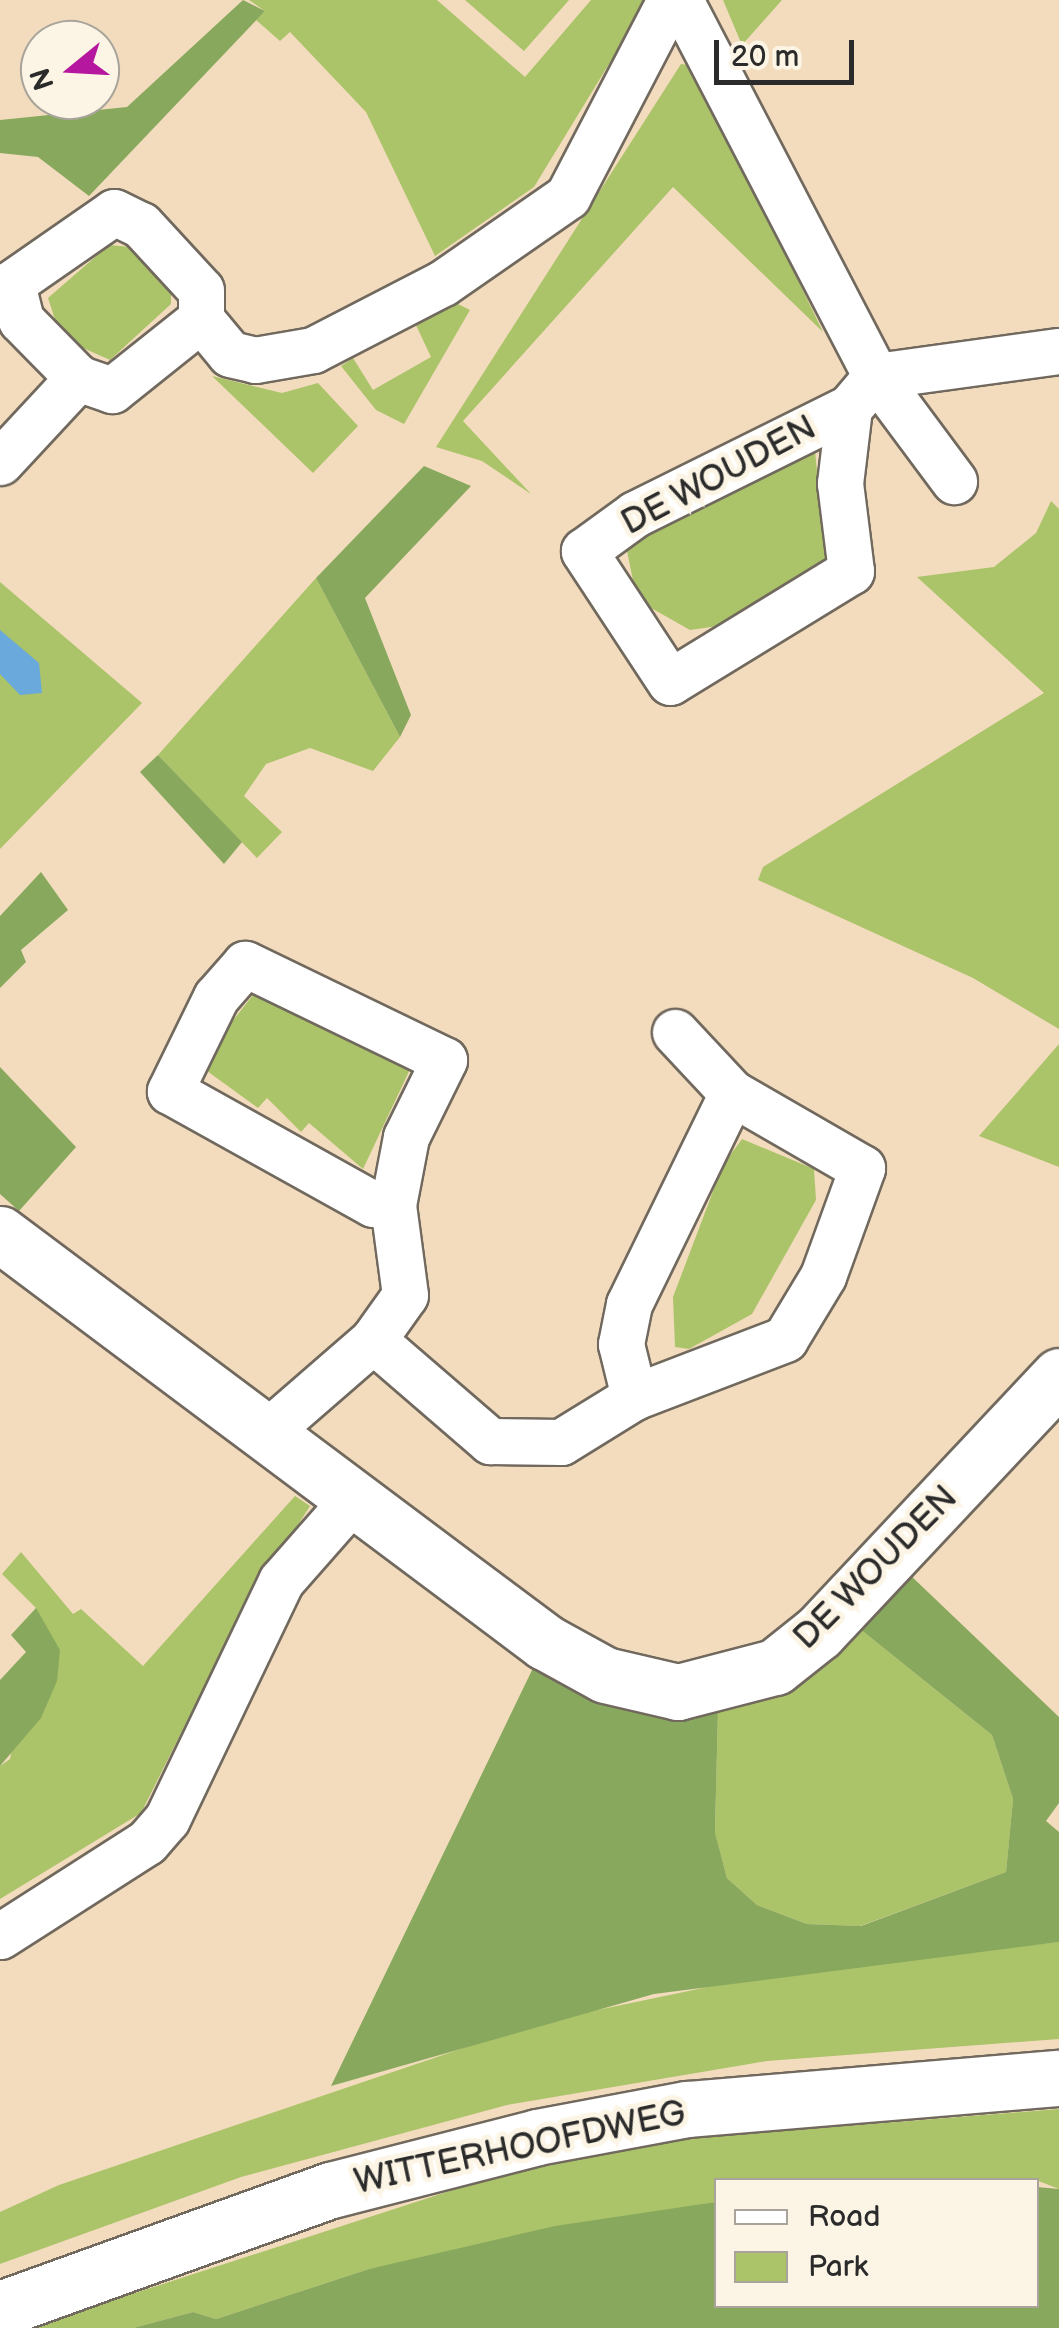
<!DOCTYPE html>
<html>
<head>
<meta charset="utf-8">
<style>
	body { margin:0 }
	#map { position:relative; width:1059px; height:2328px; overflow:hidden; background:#f3dcbd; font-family:"Balsamiq Sans",sans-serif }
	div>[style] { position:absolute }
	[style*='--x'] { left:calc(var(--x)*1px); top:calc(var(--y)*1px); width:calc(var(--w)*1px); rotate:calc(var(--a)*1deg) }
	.green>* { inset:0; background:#abc369 }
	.forest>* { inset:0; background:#88a95d }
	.water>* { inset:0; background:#69a9dc }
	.roads { filter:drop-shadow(2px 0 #71695e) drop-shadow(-2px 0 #71695e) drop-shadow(0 2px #71695e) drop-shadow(0 -2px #71695e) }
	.minor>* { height:45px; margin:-22.5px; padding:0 22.5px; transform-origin:22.5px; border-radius:22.5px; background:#fff }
	.tertiary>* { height:55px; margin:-27.5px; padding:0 27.5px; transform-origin:27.5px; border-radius:27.5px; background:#fff }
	span { translate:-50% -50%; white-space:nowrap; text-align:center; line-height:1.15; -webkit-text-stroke:10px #fcf5e5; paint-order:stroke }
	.street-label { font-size:35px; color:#2b2b2b }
	.legend { position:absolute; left:714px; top:2178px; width:325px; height:130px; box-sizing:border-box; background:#fcf5e5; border:2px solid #a8a49b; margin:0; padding:12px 18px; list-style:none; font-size:30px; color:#2b2b2b }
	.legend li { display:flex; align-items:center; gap:20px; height:50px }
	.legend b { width:50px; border:2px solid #a8a49b }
	.north { position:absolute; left:20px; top:20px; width:100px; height:100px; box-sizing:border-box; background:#fcf5e5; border:2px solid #a8a49b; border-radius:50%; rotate:252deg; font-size:28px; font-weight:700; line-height:40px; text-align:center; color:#2b2b2b }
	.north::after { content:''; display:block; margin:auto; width:35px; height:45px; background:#b5179e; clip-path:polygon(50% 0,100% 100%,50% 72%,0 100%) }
	.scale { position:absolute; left:714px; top:40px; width:140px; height:45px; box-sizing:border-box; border:5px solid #2b2b2b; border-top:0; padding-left:12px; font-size:30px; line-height:35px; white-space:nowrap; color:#2b2b2b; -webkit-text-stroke:8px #fcf5e5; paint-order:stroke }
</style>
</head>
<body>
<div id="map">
	<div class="green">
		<i style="clip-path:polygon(249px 0,437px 0,525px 77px,591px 0,648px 0,534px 187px,435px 256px,366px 112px,290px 32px,280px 41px,256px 20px,265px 11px)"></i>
		<i style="clip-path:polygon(465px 0,569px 0,524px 51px)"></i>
		<i style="clip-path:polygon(723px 0,782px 0,742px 45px)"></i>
		<i style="clip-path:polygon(681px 64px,694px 66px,823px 332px,673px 187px,463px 421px,531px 494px,482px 461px,436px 447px)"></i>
		<i style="clip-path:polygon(109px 245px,131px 247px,171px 285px,171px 304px,110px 360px,61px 338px,48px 298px)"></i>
		<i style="clip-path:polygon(450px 300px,470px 310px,404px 424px,376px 410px,341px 366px,353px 358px,373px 390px,431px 357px,415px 323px)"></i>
		<i style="clip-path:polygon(212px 376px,282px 393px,318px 383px,358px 426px,313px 473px)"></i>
		<i style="clip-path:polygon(815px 451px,826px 566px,718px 626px,690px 630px,637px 600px,627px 551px,649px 527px)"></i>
		<i style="clip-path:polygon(1051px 501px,1059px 509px,1059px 1029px,973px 978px,758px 880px,763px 867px,1044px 693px,917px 577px,994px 567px,1036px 533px)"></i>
		<i style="clip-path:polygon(316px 578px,400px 737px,373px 771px,310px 748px,266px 764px,244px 796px,282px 832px,257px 858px,158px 755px)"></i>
		<i style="clip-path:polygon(0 582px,142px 703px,0 849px)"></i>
		<i style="clip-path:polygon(265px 980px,413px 1063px,363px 1169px,309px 1123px,301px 1132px,267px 1098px,258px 1108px,207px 1071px,204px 1057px)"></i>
		<i style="clip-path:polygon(1059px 1044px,1059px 1167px,979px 1136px)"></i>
		<i style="clip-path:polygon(742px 1139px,814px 1169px,816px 1200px,752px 1314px,689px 1349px,675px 1347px,673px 1297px,723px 1165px)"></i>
		<i style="clip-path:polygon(295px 1496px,310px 1506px,238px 1619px,141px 1813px,0 1899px,0 1766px,10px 1759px,36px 1608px,2px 1574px,21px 1552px,73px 1614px,81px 1609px,143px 1666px)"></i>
		<i style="clip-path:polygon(855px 1625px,992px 1735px,1013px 1799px,1006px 1872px,860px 1926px,807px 1924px,757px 1905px,727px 1878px,715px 1834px,718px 1710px)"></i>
		<i style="clip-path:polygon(1059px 1942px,1059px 2039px,767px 2061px,507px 2105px,241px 2177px,0 2264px,0 2212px,59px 2185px,540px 2022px,784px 1971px)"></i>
		<i style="clip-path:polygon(1059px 2109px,1059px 2189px,1036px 2180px,716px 2180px,716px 2202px,369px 2269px,216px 2319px,193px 2312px,133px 2328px,27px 2328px,496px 2176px,683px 2139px)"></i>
	</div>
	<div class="forest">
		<i style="clip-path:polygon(243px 0,265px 11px,89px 196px,38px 157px,0 153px,0 120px,127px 107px)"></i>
		<i style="clip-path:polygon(424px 466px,471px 486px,365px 598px,411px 715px,400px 737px,316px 578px)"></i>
		<i style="clip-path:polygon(158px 755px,242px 842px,224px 864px,140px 772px)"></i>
		<i style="clip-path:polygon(41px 872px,68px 910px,21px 950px,26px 962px,0 988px,0 916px)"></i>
		<i style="clip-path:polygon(0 1067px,76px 1147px,19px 1211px,0 1194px)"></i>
		<i style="clip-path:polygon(909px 1574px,1059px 1717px,1059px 1803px,1046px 1821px,1059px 1832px,1059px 1942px,654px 1994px,331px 2086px,534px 1666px,626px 1709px,718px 1710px,715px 1833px,727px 1878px,757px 1905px,807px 1924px,861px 1926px,1006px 1872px,1013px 1799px,992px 1735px,855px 1625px)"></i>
		<i style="clip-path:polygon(36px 1608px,60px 1650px,57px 1681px,41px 1718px,0 1766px,0 1680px,26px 1652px,11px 1635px)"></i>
		<i style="clip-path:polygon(1037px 2187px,1059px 2189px,1059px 2328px,133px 2328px,193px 2312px,216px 2319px,369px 2269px,555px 2226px,716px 2202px,716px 2306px,1036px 2306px)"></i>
	</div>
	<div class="water">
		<i style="clip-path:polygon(0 630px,39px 663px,42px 693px,20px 695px,0 674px)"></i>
	</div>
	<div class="roads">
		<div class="minor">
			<i style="--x:680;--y:0;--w:424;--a:62.5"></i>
			<i style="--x:876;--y:376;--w:131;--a:53.4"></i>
			<i style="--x:201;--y:319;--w:114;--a:141.4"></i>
			<i style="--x:112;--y:390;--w:36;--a:-161"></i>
			<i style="--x:78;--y:378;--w:81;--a:-134.5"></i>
			<i style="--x:21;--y:320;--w:38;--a:-104"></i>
			<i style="--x:12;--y:283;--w:124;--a:-34.8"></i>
			<i style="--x:114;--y:212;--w:30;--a:26"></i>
			<i style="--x:141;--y:225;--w:88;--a:47.3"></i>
			<i style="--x:201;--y:290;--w:29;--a:90"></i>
			<i style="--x:201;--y:319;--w:45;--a:50.4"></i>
			<i style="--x:230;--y:354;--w:26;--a:13"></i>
			<i style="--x:255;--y:360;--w:59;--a:-9.8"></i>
			<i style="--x:313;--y:350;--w:146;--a:-27.3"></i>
			<i style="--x:443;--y:283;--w:152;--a:-34.8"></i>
			<i style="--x:568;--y:196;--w:221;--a:-62.5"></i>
			<i style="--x:849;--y:408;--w:76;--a:96.8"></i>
			<i style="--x:840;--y:483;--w:89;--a:82.9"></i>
			<i style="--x:851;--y:571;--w:212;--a:148.5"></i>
			<i style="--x:670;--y:682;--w:157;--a:-123.3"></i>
			<i style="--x:584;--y:551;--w:63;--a:-36"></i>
			<i style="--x:635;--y:514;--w:239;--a:-26.4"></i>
			<i style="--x:849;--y:408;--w:42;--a:-49.8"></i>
			<i style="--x:876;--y:376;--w:185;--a:-7.8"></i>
			<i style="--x:0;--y:462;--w:115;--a:-47.1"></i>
			<i style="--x:675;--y:1032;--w:83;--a:46.9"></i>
			<i style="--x:373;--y:1340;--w:155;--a:40.8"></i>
			<i style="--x:490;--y:1441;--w:71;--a:0.8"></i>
			<i style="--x:561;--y:1442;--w:86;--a:-31.7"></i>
			<i style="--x:634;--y:1397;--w:162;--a:-21"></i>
			<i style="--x:785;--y:1339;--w:74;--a:-58.9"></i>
			<i style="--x:823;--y:1276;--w:115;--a:-70.1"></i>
			<i style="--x:862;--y:1168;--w:150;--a:-150"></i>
			<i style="--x:732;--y:1093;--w:235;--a:116"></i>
			<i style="--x:629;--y:1304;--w:41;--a:101.3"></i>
			<i style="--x:621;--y:1344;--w:55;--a:76.2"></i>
			<i style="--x:265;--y:1434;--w:143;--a:-41"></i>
			<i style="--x:373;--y:1340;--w:55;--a:-54.6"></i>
			<i style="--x:405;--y:1295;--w:91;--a:-97.6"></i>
			<i style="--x:393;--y:1205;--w:69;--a:-79.2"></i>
			<i style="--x:406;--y:1137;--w:86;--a:-63.7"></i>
			<i style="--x:444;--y:1060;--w:221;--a:-154.2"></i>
			<i style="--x:245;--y:964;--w:44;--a:131.3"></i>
			<i style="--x:216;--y:997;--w:105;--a:116.1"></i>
			<i style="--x:170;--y:1091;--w:232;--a:29.1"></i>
			<i style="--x:373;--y:1204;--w:20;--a:3"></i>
			<i style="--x:0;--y:1936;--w:174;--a:-32.6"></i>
			<i style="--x:147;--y:1842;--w:30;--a:-49"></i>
			<i style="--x:167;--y:1819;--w:264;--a:-64.4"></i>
			<i style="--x:281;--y:1581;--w:109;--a:-48.7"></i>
		</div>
		<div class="tertiary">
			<i style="--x:0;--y:1234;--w:681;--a:36.82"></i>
			<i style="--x:545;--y:1642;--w:68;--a:28.8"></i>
			<i style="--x:605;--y:1675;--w:75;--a:13.1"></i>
			<i style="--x:678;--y:1692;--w:100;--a:-14.5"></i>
			<i style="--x:775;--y:1667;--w:56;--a:-38.5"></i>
			<i style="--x:819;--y:1632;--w:351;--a:-46.8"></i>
			<i style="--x:0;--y:2309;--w:352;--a:-19.8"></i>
			<i style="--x:331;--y:2190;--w:213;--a:-14.4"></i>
			<i style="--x:537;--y:2137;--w:153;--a:-10.6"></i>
			<i style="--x:687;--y:2109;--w:373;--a:-4.8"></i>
		</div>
	</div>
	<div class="street-label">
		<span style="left:719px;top:476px;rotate:-28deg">DE WOUDEN</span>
		<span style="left:876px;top:1568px;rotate:-45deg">DE WOUDEN</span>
		<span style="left:520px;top:2148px;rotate:-12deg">WITTERHOOFDWEG</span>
	</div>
	<ul class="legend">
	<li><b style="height:12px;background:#fff"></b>Road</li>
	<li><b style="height:28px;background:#abc369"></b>Park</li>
	</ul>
	<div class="north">N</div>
	<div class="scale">20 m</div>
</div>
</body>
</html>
